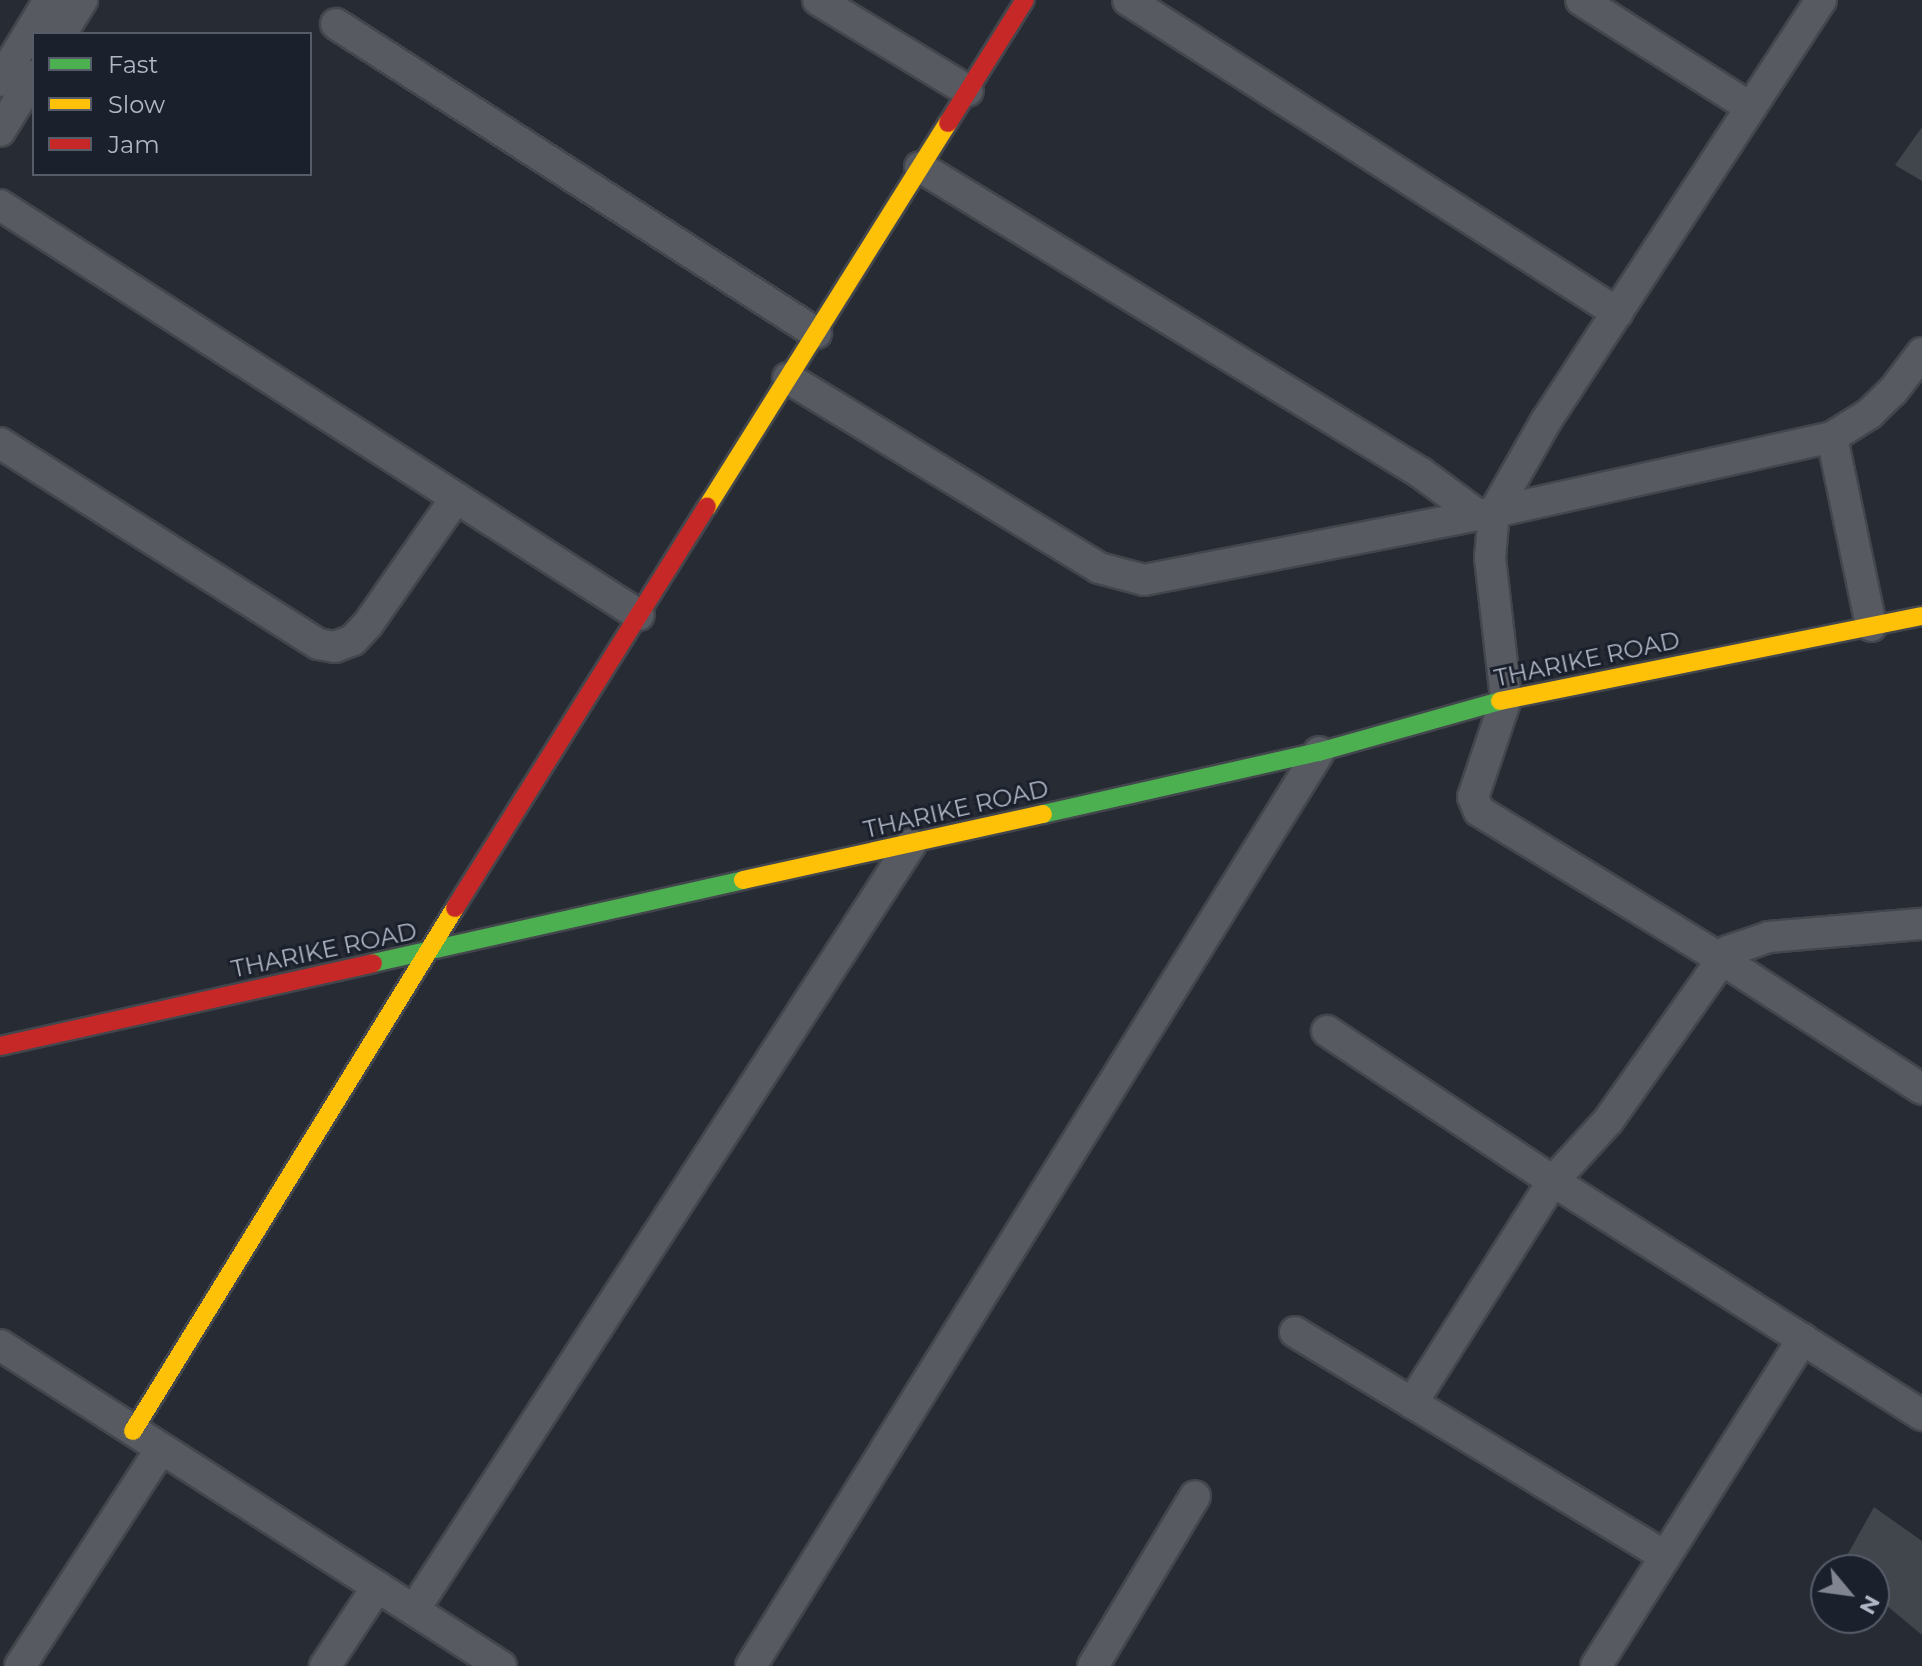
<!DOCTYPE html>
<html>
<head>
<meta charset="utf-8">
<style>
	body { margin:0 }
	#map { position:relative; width:1922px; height:1666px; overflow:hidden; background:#272b33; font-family:Montserrat,sans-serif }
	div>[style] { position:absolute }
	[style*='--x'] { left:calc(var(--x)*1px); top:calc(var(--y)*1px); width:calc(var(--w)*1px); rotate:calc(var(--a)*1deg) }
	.building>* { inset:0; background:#41454c }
	.roads { filter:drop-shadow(2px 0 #43464c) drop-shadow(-2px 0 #43464c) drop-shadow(0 2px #43464c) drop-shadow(0 -2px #43464c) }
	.street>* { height:30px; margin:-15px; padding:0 15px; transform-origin:15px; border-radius:15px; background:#575a61 }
	.fast>* { height:18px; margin:-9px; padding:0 9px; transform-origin:9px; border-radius:9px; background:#4caf50 }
	.slow>* { height:18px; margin:-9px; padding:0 9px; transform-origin:9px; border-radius:9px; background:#ffc107 }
	.jam>* { height:18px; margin:-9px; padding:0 9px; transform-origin:9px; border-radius:9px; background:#c62828 }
	span { translate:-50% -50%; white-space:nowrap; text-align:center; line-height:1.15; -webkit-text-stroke:6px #1b202d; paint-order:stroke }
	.street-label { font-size:24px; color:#b1b6c5 }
	.legend { position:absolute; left:32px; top:32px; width:280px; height:144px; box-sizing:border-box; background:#1b202d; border:2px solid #575c6a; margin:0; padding:10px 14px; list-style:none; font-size:24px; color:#b1b6c5 }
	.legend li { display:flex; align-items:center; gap:16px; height:40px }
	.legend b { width:40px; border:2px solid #575c6a }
	.north { position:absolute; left:1810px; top:1554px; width:80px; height:80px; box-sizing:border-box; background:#1b202d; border:2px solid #575c6a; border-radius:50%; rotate:119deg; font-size:22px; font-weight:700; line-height:32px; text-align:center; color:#b1b6c5 }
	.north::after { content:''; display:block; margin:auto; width:28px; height:36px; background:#818592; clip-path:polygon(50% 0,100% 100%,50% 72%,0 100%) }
</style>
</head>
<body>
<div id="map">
	<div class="building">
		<i style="clip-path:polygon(1922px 127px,1922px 181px,1895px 165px)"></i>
		<i style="clip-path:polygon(1874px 1507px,1922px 1541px,1922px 1635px,1874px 1595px,1874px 1570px,1840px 1568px)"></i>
	</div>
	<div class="roads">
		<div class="street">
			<i style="--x:818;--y:0;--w:175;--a:31.2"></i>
			<i style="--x:1128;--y:0;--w:581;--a:32.57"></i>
			<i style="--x:1581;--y:0;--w:201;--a:32.4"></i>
			<i style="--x:1821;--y:0;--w:503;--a:123.15"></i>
			<i style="--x:1546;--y:421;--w:105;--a:119.7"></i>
			<i style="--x:1494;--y:512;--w:46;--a:95"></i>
			<i style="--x:1490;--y:558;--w:142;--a:83.5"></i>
			<i style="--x:1506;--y:699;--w:103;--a:108.6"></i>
			<i style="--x:1473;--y:797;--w:15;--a:67"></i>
			<i style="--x:1479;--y:811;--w:284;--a:31.4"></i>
			<i style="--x:1721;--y:959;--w:239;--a:32.9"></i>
			<i style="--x:336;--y:24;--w:571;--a:32.77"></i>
			<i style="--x:61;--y:34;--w:40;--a:-58"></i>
			<i style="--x:0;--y:81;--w:95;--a:-58.8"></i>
			<i style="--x:0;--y:131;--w:65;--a:-58.3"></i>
			<i style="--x:920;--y:167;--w:587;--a:31.42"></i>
			<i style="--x:1421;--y:473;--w:71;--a:36.4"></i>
			<i style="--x:0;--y:205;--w:759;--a:32.69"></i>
			<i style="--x:788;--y:378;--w:364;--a:31.4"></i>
			<i style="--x:1099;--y:568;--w:47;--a:14.9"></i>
			<i style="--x:1144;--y:580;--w:357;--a:-11"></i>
			<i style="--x:1494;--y:512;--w:346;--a:-12.5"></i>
			<i style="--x:1832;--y:437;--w:44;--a:-31.9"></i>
			<i style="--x:1869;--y:414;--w:33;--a:-44"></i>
			<i style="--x:1893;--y:391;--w:48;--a:-52.7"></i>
			<i style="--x:1832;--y:437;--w:193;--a:78.3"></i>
			<i style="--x:0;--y:443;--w:376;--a:32.3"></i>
			<i style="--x:318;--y:644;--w:17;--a:10"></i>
			<i style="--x:335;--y:647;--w:19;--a:-21"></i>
			<i style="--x:353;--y:640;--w:22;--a:-47"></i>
			<i style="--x:368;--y:624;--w:154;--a:-55.1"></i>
			<i style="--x:1327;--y:1031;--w:271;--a:33.6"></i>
			<i style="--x:1553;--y:1181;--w:437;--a:32.4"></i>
			<i style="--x:1295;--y:1332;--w:433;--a:31.2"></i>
			<i style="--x:0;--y:1345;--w:595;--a:32.65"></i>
			<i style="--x:1412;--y:1403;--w:263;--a:-57.6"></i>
			<i style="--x:1553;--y:1181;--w:81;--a:-47.5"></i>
			<i style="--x:1608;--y:1121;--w:208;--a:-54.8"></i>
			<i style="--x:1728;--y:951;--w:43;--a:-18.9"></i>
			<i style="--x:1769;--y:937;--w:154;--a:-4.9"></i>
			<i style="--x:414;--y:1610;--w:913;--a:-57.02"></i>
			<i style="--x:20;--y:1666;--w:259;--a:-57"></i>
			<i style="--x:325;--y:1666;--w:95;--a:-56.6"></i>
			<i style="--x:751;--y:1666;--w:1076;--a:-58.14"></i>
			<i style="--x:1093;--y:1666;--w:198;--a:-59"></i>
			<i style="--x:1596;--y:1666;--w:387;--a:-57.7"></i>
		</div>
		<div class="fast">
			<i style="--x:1043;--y:814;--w:283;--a:-12.7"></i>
			<i style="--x:1319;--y:752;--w:188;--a:-15.7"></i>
			<i style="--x:373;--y:963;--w:379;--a:-12.6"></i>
		</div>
		<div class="slow">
			<i style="--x:707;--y:507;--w:453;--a:-57.9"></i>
			<i style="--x:1500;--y:701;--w:430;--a:-11.4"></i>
			<i style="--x:743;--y:880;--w:307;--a:-12.4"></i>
			<i style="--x:133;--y:1431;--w:614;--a:-58.38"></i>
		</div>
		<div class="jam">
			<i style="--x:948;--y:123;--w:145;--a:-58"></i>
			<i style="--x:455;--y:908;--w:474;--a:-57.9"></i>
			<i style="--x:0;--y:1046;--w:382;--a:-12.5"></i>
		</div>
	</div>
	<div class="street-label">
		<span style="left:1587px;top:659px;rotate:-12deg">THARIKE ROAD</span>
		<span style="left:956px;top:809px;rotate:-13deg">THARIKE ROAD</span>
		<span style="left:324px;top:950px;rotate:-12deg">THARIKE ROAD</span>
	</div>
	<ul class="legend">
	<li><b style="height:10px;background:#4caf50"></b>Fast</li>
	<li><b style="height:10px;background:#ffc107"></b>Slow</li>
	<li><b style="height:10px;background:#c62828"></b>Jam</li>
	</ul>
	<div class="north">N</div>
</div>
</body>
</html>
